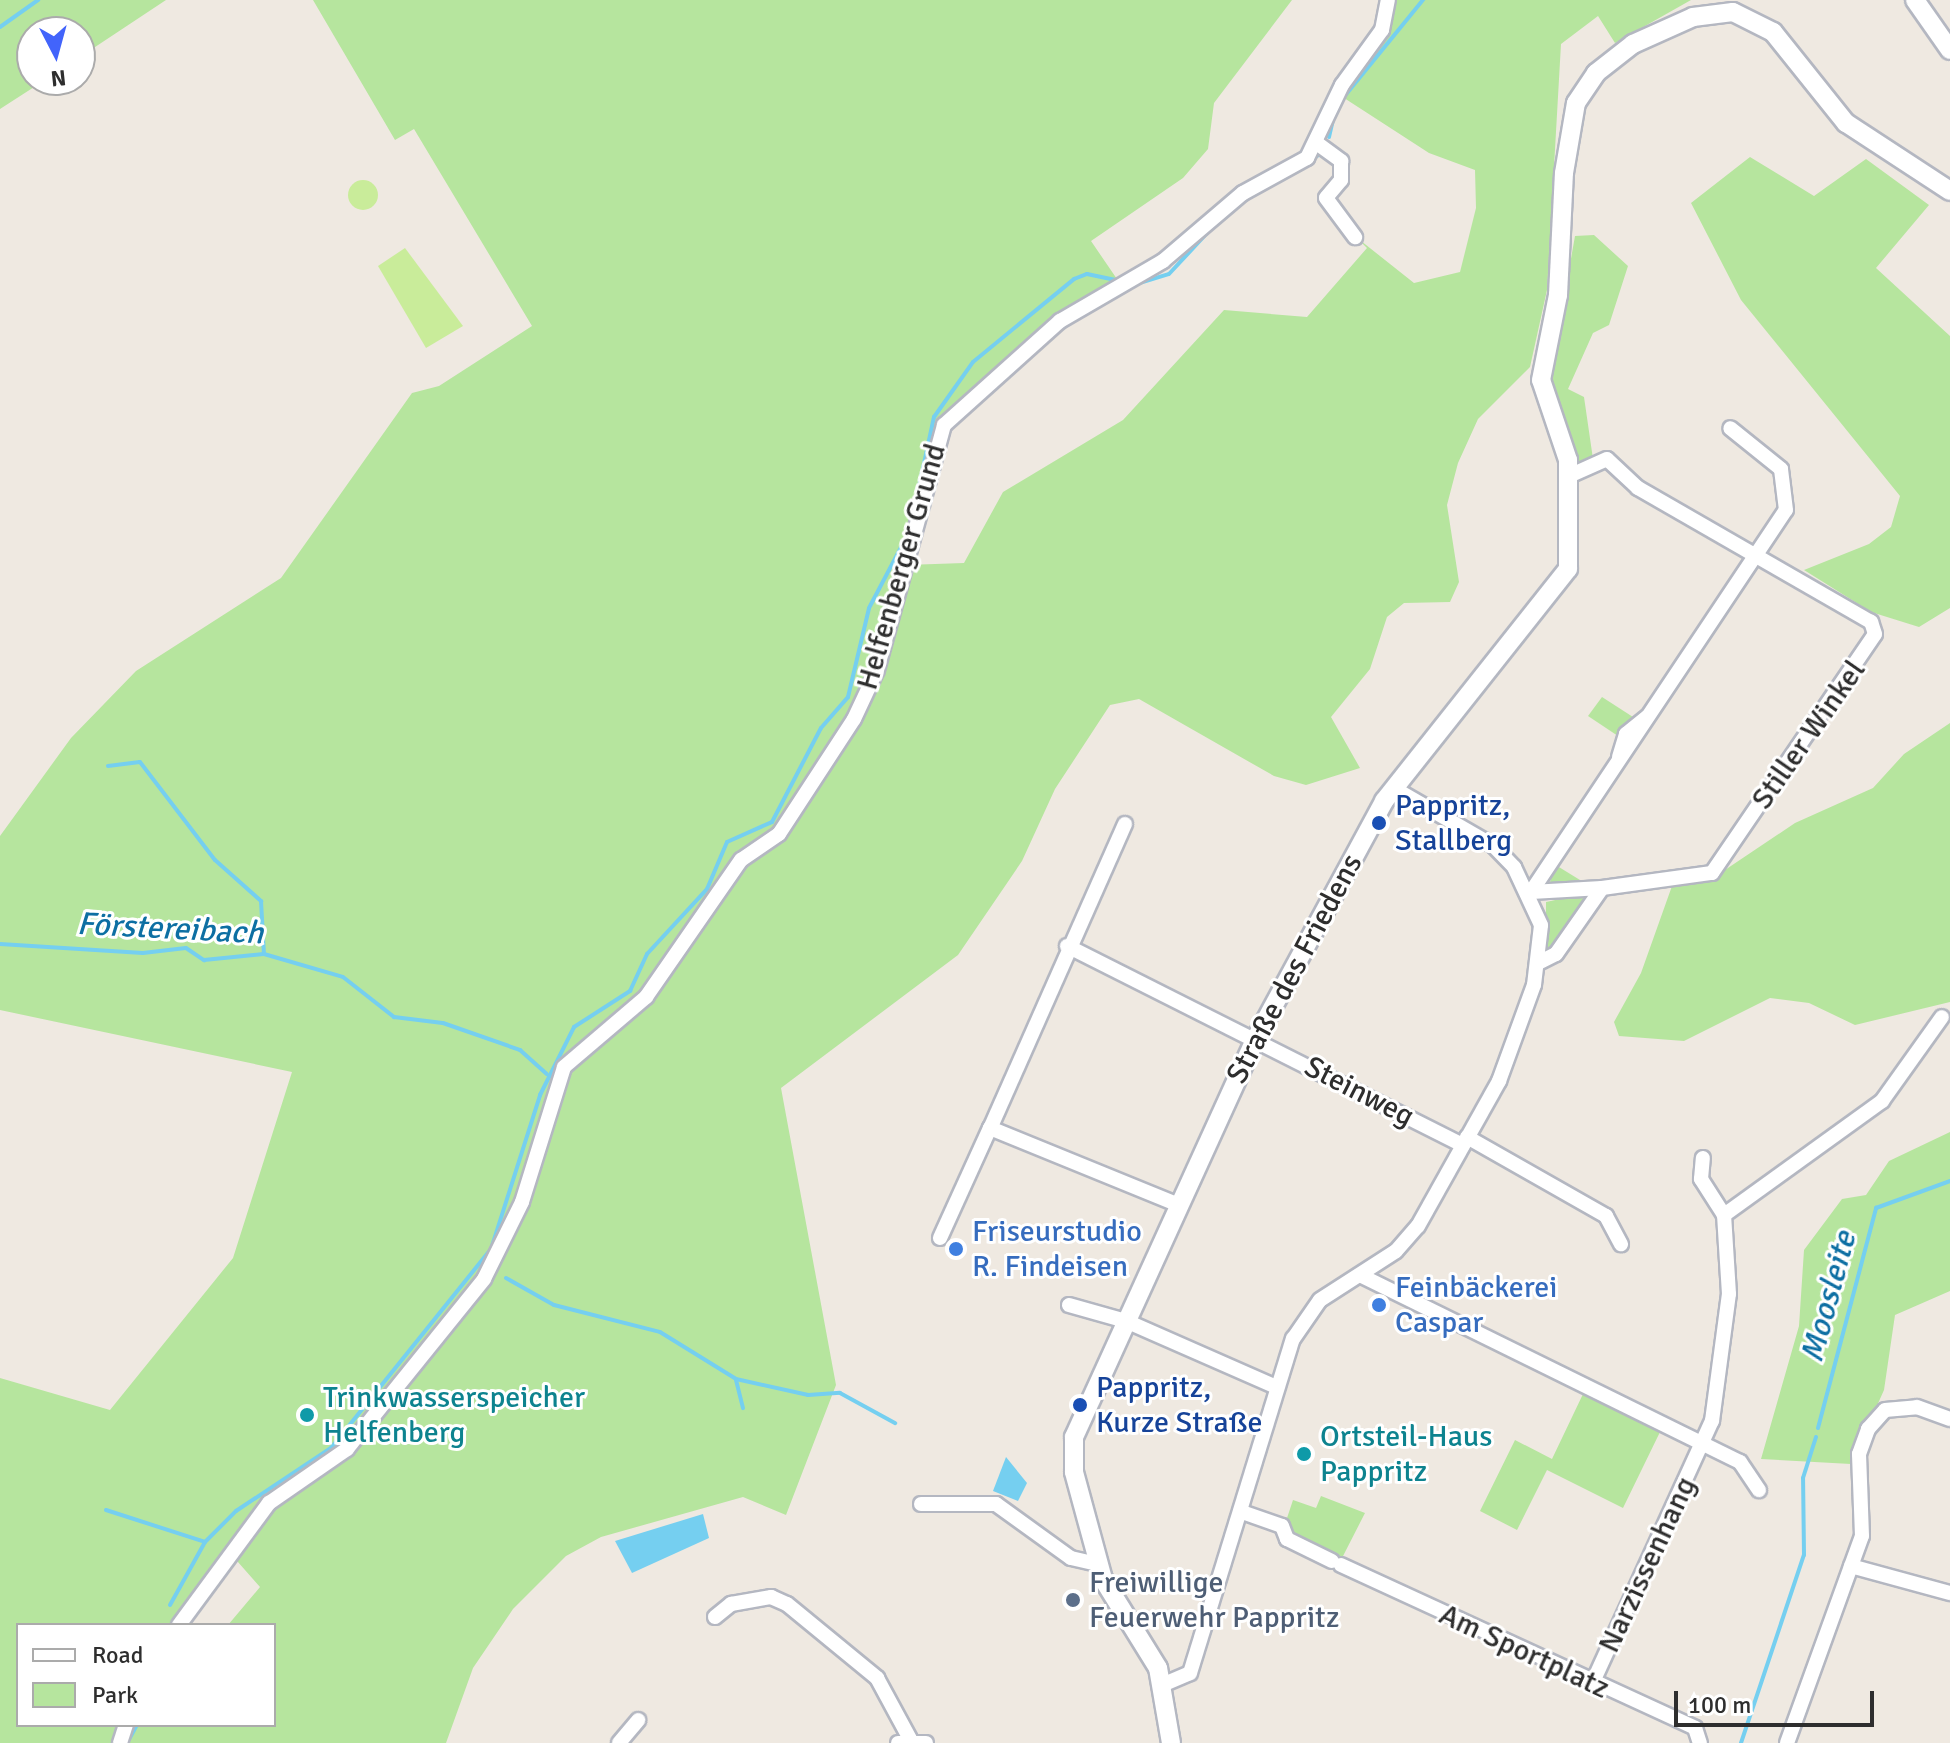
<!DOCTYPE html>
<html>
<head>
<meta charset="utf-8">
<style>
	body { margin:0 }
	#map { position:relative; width:1950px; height:1743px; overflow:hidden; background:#efe9e1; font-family:Signika,sans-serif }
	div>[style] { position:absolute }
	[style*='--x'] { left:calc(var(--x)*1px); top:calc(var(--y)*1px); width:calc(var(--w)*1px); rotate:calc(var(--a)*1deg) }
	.green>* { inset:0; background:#b6e59e }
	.pitch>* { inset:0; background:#c9ec9a }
	.round { border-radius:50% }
	.water>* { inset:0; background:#75cff0 }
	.stream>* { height:4px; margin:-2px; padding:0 2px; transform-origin:2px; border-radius:2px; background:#75cff0 }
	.roads { filter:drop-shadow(2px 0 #b4b7c1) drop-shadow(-2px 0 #b4b7c1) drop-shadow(0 2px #b4b7c1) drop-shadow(0 -2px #b4b7c1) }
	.minor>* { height:14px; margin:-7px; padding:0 7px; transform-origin:7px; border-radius:7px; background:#fff }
	.tertiary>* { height:18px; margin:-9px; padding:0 9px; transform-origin:9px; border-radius:9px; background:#fff }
	.dots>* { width:22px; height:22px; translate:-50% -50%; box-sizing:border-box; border:4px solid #fff; border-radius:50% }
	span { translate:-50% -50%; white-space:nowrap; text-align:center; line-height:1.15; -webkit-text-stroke:6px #fff; paint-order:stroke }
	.street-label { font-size:30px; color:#2e2e2e }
	.transit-label { font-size:30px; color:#164399 }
	.left { translate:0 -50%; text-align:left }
	.shop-label { font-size:30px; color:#366cbe }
	.culture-label { font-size:30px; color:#0d838f }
	.service-label { font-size:30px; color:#4e5e75 }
	.water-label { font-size:32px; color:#0d6fa3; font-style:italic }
	.legend { position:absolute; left:16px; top:1623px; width:260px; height:104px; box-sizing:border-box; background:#fff; border:2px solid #ababab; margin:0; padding:10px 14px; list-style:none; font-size:24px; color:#2e2e2e }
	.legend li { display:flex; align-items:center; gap:16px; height:40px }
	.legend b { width:40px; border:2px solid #ababab }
	.north { position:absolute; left:16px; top:16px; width:80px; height:80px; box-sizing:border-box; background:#fff; border:2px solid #ababab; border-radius:50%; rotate:174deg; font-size:22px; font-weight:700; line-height:32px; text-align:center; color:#2e2e2e }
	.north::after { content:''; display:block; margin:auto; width:28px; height:36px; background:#4264fb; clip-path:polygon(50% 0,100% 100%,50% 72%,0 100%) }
	.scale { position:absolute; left:1674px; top:1691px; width:200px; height:36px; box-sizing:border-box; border:4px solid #2e2e2e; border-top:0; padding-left:10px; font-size:24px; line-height:28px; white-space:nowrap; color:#2e2e2e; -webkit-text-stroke:6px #fff; paint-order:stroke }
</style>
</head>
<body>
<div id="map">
	<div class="green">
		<i style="clip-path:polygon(0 0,166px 0,80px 57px,80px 32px,32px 32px,32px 80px,45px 80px,0 109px)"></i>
		<i style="clip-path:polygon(evenodd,313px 0,1292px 0,1214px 103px,1208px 149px,1183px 178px,1091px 241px,1119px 282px,956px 409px,906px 565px,964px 563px,1003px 492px,1123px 420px,1224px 310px,1307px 317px,1367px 248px,1356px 237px,1414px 283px,1460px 272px,1476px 208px,1475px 170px,1429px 153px,1341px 96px,1389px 31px,1385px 0,1691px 0,1615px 43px,1598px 16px,1561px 44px,1547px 290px,1530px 367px,1478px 419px,1458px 463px,1447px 505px,1459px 582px,1450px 602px,1404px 603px,1387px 617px,1370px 669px,1331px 717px,1360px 768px,1306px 785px,1274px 776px,1139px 699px,1110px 705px,1055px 789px,1022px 861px,958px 955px,781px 1088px,836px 1385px,786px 1515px,743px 1497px,601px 1537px,566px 1556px,513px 1609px,473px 1668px,446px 1743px,0 1743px,0 1378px,110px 1410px,233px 1258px,292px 1072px,0 1010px,0 836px,71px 738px,136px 671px,281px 578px,412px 393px,439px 386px,532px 326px,414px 129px,395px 140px,313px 0,230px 1553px,260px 1587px,228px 1625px,274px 1625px,274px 1725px,18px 1725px,18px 1625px,193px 1625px,183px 1618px,230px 1553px)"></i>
		<i style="clip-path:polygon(1750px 157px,1814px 196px,1866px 159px,1929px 205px,1876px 268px,1950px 336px,1950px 608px,1919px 627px,1871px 612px,1804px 570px,1869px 544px,1891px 527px,1900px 496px,1741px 300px,1691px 203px)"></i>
		<i style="clip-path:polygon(1594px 235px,1628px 266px,1609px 325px,1593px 333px,1568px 389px,1584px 397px,1593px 459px,1576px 469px,1549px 383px,1575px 236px)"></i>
		<i style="clip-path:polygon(1602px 697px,1633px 717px,1618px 736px,1588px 716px)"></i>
		<i style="clip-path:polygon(1950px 723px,1950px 1002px,1855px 1025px,1809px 1003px,1770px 998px,1684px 1041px,1619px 1036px,1614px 1022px,1641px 973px,1672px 886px,1716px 876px,1795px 823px,1873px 788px,1904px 754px)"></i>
		<i style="clip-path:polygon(1554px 864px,1580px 880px,1582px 886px,1549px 887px)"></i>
		<i style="clip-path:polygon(1588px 893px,1556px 949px,1546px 952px,1546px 902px)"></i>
		<i style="clip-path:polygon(1950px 1132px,1950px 1291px,1895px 1315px,1884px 1390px,1851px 1464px,1761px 1459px,1799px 1326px,1804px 1250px,1842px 1199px,1866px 1195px,1889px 1161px)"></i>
		<i style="clip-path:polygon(1583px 1394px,1660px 1432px,1623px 1508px,1547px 1470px,1517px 1530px,1480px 1511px,1515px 1440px,1552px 1459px)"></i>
		<i style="clip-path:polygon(1321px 1496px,1365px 1513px,1341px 1560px,1296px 1538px,1286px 1521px,1293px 1500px,1316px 1508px)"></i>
	</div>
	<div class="pitch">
		<i class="round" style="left:348px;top:180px;width:30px;height:30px"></i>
		<i style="clip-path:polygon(405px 248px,463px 326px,426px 348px,378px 266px)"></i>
	</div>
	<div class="water">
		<i style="clip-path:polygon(1006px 1457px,1027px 1483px,1018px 1501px,993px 1491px)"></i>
		<i style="clip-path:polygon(703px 1514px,709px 1538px,632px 1573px,615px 1541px)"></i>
	</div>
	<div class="stream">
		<i style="--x:0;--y:27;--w:47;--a:-35.4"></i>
		<i style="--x:1343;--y:98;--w:127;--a:-50.8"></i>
		<i style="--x:1329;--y:137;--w:22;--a:-77"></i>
		<i style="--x:1268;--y:187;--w:62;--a:-32.4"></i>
		<i style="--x:1136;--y:284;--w:34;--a:-17"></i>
		<i style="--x:1169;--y:274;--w:57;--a:-47.1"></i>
		<i style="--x:917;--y:496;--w:81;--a:-77.9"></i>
		<i style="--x:934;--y:417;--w:67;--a:-54.7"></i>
		<i style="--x:973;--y:362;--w:131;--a:-39.4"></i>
		<i style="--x:1074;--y:279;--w:14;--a:-21"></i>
		<i style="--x:1087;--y:274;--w:34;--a:12"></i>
		<i style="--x:108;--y:766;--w:32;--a:-7"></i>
		<i style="--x:140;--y:762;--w:123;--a:52.6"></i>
		<i style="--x:215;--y:860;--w:62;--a:41.7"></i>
		<i style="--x:261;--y:901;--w:53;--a:86.8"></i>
		<i style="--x:0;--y:944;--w:143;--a:3.6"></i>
		<i style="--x:143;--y:953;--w:43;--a:-6.6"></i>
		<i style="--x:186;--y:948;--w:22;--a:34"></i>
		<i style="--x:204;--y:960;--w:60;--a:-5.7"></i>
		<i style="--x:264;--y:954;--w:82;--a:16.2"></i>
		<i style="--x:343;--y:977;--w:65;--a:38.1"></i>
		<i style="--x:394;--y:1017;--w:49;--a:7"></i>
		<i style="--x:443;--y:1023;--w:82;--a:19.3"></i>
		<i style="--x:520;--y:1050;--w:36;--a:42"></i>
		<i style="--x:506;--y:1278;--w:55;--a:29.4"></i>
		<i style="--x:554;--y:1305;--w:109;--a:14.3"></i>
		<i style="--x:660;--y:1332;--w:89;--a:31.7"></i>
		<i style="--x:736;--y:1379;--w:74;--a:12.5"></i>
		<i style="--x:808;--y:1395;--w:32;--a:-4"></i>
		<i style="--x:840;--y:1393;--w:63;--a:28.6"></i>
		<i style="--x:736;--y:1380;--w:29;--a:76"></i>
		<i style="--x:1818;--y:1428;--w:228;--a:-75.2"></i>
		<i style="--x:1876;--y:1208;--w:79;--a:-20"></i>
		<i style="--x:106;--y:1510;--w:104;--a:17.9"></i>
		<i style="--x:170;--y:1605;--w:72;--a:-60.9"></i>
		<i style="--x:205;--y:1542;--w:44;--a:-45"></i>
		<i style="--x:236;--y:1511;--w:114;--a:-33.6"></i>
		<i style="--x:331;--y:1448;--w:255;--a:-51.2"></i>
		<i style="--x:491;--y:1249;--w:162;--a:-72.3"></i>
		<i style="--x:540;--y:1095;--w:76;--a:-63.4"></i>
		<i style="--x:574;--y:1027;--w:67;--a:-32.7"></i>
		<i style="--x:630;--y:991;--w:41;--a:-65.3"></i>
		<i style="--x:647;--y:954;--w:88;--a:-47.3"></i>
		<i style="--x:707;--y:889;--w:51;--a:-66.9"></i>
		<i style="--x:727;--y:842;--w:49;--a:-24"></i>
		<i style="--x:772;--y:822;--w:106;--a:-62.5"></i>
		<i style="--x:821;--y:728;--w:41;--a:-48.9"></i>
		<i style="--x:848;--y:697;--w:91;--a:-76.7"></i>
		<i style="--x:869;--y:608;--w:86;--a:-62.2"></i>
		<i style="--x:127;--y:1743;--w:21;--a:-61"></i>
		<i style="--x:1741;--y:1743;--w:198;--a:-71.5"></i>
		<i style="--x:1804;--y:1555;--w:77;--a:-90.7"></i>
		<i style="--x:1803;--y:1478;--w:43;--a:-72.4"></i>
	</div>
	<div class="roads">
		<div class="minor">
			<i style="--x:1318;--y:144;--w:29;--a:36"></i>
			<i style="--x:1341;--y:161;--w:19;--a:90"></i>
			<i style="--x:1341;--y:180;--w:23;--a:130"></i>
			<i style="--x:1326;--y:198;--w:49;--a:53.4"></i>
			<i style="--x:1619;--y:757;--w:24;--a:-73"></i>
			<i style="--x:1626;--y:734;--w:27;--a:-39"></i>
			<i style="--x:1125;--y:824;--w:333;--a:113.9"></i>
			<i style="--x:990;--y:1128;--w:204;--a:22.2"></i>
			<i style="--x:1531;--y:892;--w:459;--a:-56.3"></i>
			<i style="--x:1786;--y:510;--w:41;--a:-97"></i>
			<i style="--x:1781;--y:469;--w:65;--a:-141.2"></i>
			<i style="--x:1531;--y:892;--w:71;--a:-3.2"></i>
			<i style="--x:1067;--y:946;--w:443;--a:26.7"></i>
			<i style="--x:1538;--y:963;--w:20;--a:-27"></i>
			<i style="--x:1556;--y:954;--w:80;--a:-55.1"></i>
			<i style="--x:1602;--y:888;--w:111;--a:-7.8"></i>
			<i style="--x:1712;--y:873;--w:289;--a:-55.7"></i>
			<i style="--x:1875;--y:634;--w:13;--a:-108"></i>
			<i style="--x:1871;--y:622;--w:269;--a:-150.1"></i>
			<i style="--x:1638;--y:488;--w:42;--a:-136.9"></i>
			<i style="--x:1607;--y:459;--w:42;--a:155.9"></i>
			<i style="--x:1467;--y:1137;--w:160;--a:29.6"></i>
			<i style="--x:1606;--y:1216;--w:32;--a:62"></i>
			<i style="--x:1724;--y:1215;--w:195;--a:-35.8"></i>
			<i style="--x:1882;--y:1101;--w:103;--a:-54.5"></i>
			<i style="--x:940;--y:1238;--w:121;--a:-65.6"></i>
			<i style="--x:1362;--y:1276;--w:421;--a:26.2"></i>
			<i style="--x:1740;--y:1462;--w:34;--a:56"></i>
			<i style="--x:1069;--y:1305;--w:59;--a:15.7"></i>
			<i style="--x:1126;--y:1321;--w:162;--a:23.7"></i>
			<i style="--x:921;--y:1504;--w:75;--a:0"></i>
			<i style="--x:996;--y:1504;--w:92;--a:35.8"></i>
			<i style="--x:1071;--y:1558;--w:28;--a:13"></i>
			<i style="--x:1242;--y:1512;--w:42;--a:19.3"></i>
			<i style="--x:1282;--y:1526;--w:14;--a:69"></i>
			<i style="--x:1287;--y:1539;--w:50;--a:26.1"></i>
			<i style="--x:1341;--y:1565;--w:390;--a:24.7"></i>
			<i style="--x:1695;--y:1728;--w:16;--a:72"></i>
			<i style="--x:1851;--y:1566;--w:103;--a:15.3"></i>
			<i style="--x:715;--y:1617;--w:21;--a:-39"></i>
			<i style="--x:731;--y:1604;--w:41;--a:-9.9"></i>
			<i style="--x:771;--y:1597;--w:17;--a:24"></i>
			<i style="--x:787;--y:1604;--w:117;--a:39.4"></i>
			<i style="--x:877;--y:1678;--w:69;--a:61.6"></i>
			<i style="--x:179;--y:1625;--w:152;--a:-53.6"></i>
			<i style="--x:269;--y:1503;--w:95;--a:-34.7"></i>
			<i style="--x:347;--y:1449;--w:218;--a:-51.1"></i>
			<i style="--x:484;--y:1279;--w:86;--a:-63.7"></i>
			<i style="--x:522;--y:1202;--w:141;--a:-72.7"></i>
			<i style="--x:564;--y:1067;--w:108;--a:-40.5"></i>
			<i style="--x:646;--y:997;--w:167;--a:-55.3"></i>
			<i style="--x:741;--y:860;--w:46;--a:-34.4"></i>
			<i style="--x:779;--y:834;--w:137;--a:-56.9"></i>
			<i style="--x:854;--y:719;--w:54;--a:-64.9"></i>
			<i style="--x:877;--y:670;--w:254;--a:-74.7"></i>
			<i style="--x:944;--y:425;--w:156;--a:-41.9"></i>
			<i style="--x:1060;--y:321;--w:119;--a:-30.2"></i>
			<i style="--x:1163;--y:261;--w:105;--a:-40.4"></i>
			<i style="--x:1243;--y:193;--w:73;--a:-28.7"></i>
			<i style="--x:1307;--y:158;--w:81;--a:-64.4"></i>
			<i style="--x:1342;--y:85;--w:68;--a:-54"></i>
			<i style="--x:1382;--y:30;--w:31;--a:-79"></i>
			<i style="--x:1592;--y:1684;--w:289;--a:-65.5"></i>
			<i style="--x:1712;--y:1421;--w:128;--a:-82.4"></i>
			<i style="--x:1729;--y:1294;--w:79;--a:-93.6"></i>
			<i style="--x:1724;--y:1215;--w:43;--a:-122.6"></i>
			<i style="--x:1701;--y:1179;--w:21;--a:-85"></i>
			<i style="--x:1162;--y:1685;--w:30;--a:-23"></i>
			<i style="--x:1190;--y:1673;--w:350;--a:-72.9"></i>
			<i style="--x:1293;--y:1339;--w:47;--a:-55.3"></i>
			<i style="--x:1320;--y:1300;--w:90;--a:-32.8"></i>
			<i style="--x:1396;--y:1251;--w:33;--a:-49"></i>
			<i style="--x:1418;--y:1226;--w:166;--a:-60.8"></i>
			<i style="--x:1499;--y:1081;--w:102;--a:-70"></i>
			<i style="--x:1534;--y:985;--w:60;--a:-83.3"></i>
			<i style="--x:1541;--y:925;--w:64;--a:-115"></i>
			<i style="--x:1514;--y:867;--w:29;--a:-134"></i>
			<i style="--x:1494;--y:846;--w:116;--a:-150.1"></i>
			<i style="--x:120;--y:1743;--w:19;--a:-72"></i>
			<i style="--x:619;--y:1743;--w:30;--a:-50"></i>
			<i style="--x:898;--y:1743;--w:28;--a:0"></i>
			<i style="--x:1787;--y:1743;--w:220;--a:-70.1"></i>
			<i style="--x:1862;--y:1536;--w:82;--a:-92.1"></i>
			<i style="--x:1859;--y:1454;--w:27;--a:-70"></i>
			<i style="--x:1868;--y:1429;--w:25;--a:-48"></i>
			<i style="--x:1885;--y:1410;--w:32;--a:-5"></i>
			<i style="--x:1917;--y:1407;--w:35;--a:20"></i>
		</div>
		<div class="tertiary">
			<i style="--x:1915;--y:0;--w:61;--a:55"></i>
			<i style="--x:1171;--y:1743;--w:76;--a:-99.8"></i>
			<i style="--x:1158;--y:1668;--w:105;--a:-121.7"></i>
			<i style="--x:1103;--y:1579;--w:111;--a:-105.2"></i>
			<i style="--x:1074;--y:1472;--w:35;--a:-90"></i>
			<i style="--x:1074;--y:1437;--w:436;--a:-65.5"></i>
			<i style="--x:1255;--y:1040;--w:272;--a:-61.6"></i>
			<i style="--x:1384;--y:801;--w:296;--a:-51.6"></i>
			<i style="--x:1568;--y:569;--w:109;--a:-90"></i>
			<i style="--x:1568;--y:460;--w:84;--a:-108.6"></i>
			<i style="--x:1541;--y:380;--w:87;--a:-78.7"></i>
			<i style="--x:1558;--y:295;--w:122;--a:-87.2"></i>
			<i style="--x:1564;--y:173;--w:71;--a:-80.3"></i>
			<i style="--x:1576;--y:103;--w:36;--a:-56"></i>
			<i style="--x:1596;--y:73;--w:47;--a:-38.1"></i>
			<i style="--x:1633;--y:44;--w:66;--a:-24.2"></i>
			<i style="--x:1693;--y:17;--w:40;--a:-7.1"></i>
			<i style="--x:1733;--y:12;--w:45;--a:26.6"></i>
			<i style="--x:1773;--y:32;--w:117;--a:51.3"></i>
			<i style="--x:1846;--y:123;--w:124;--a:33.2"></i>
		</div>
	</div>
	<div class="dots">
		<i style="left:1379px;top:823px;background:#1a4fb4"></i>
		<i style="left:956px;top:1249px;background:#3f7fe0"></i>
		<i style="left:1379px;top:1305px;background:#3f7fe0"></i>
		<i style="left:1080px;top:1405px;background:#1a4fb4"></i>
		<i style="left:307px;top:1415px;background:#0f9aa8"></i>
		<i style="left:1304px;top:1454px;background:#0f9aa8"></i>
		<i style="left:1073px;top:1600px;background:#5c6f8a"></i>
	</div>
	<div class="street-label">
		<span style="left:902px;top:567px;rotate:-74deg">Helfenberger Grund</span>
		<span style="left:1809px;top:735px;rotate:-55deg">Stiller Winkel</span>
		<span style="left:1295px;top:969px;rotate:-62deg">Straße des Friedens</span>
		<span style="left:1359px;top:1092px;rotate:27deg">Steinweg</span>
		<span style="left:1648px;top:1565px;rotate:-65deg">Narzissenhang</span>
		<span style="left:1524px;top:1652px;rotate:25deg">Am Sportplatz</span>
	</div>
	<div class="transit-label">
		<span class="left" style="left:1395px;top:823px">Pappritz,<br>Stallberg</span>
		<span class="left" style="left:1096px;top:1405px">Pappritz,<br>Kurze Straße</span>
	</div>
	<div class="shop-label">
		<span class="left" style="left:972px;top:1249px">Friseurstudio<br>R. Findeisen</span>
		<span class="left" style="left:1395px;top:1305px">Feinbäckerei<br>Caspar</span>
	</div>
	<div class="culture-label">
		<span class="left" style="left:323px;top:1415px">Trinkwasserspeicher<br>Helfenberg</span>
		<span class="left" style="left:1320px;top:1454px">Ortsteil-Haus<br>Pappritz</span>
	</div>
	<div class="service-label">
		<span class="left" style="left:1089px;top:1600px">Freiwillige<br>Feuerwehr Pappritz</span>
	</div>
	<div class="water-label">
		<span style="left:170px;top:929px;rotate:3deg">Förstereibach</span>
		<span style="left:1829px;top:1297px;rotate:-75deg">Moosleite</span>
	</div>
	<ul class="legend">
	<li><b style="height:10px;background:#fff"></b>Road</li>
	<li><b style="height:22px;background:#b6e59e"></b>Park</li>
	</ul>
	<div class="north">N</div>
	<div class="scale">100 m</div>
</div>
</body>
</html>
